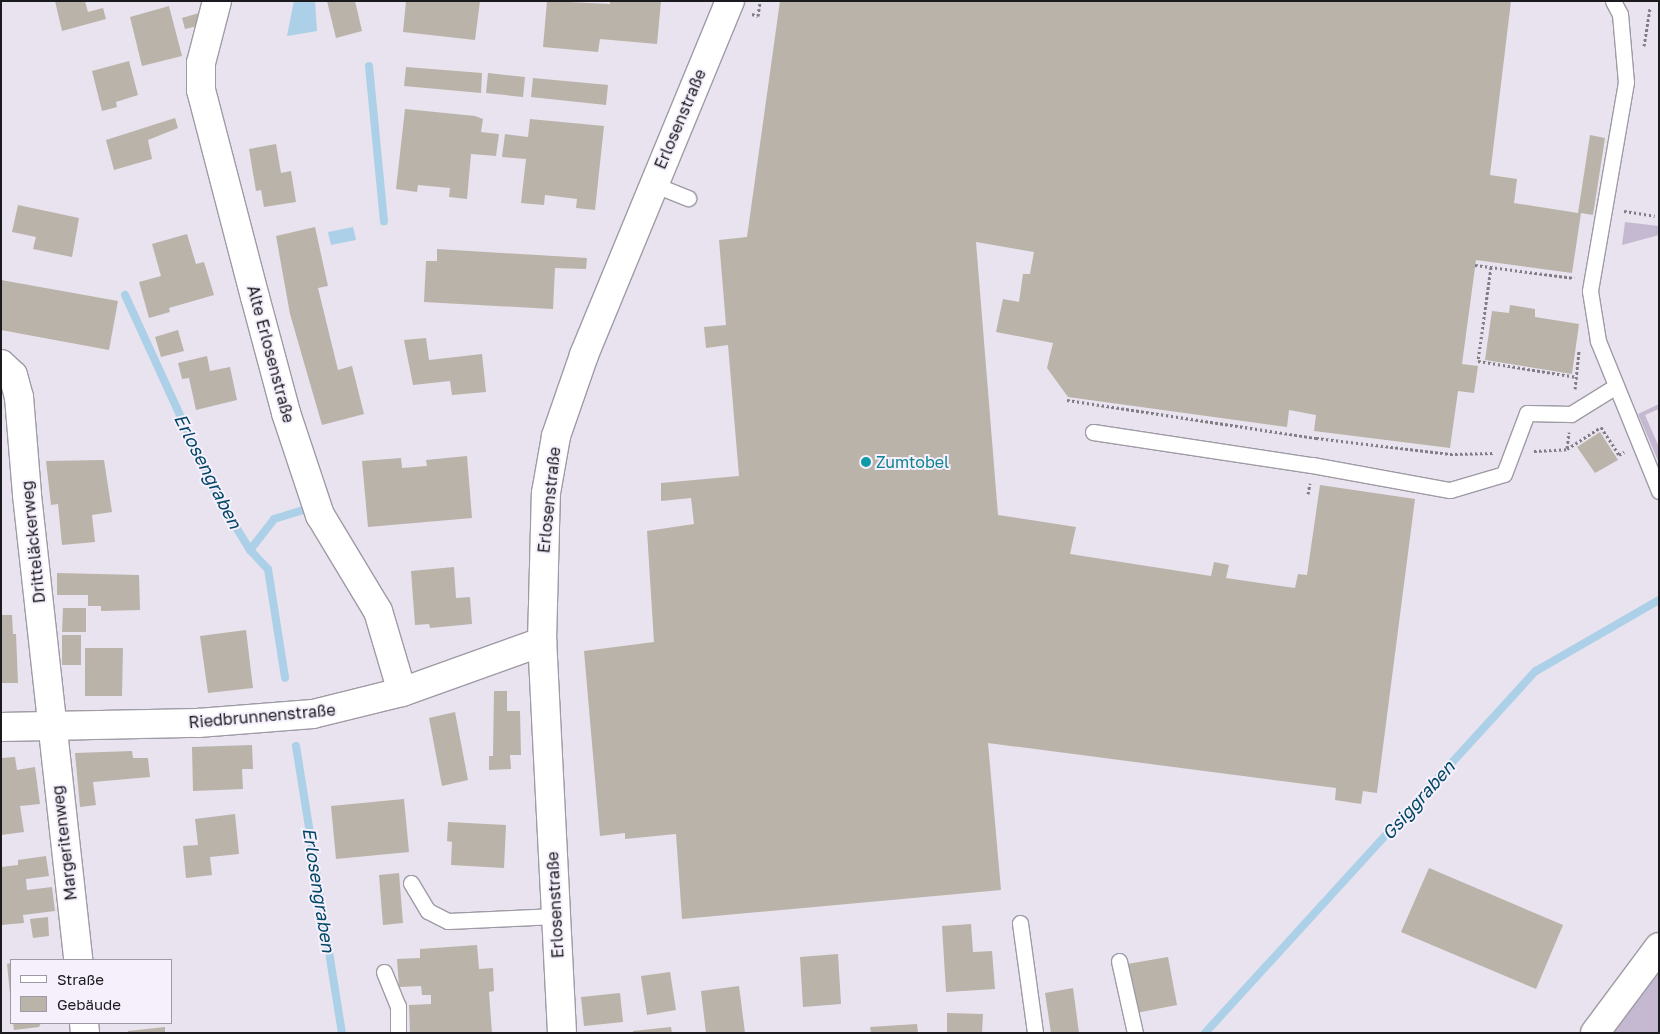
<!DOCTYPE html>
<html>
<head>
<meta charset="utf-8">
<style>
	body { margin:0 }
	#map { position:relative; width:1660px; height:1034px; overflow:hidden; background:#e8e3ee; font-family:"Golos Text",sans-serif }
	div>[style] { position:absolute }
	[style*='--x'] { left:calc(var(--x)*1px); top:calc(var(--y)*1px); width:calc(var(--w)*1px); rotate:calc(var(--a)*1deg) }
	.green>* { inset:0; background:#c5b9d2 }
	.water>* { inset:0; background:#abd0e7 }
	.stream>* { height:8px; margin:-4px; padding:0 4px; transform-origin:4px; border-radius:4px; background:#abd0e7 }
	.building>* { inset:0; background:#bab3a9 }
	.path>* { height:3px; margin-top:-1.5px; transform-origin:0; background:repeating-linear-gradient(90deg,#807d85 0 2.5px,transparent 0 5px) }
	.roads { filter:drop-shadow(1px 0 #9f9ba5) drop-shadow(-1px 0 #9f9ba5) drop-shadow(0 1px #9f9ba5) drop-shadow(0 -1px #9f9ba5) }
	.service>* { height:15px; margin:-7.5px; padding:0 7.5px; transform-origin:7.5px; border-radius:7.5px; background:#fff }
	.minor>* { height:28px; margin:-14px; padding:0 14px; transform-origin:14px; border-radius:14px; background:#fff }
	.tertiary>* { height:28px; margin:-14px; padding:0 14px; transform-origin:14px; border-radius:14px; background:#fff }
	.dots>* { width:14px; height:14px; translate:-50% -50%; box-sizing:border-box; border:2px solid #f5f0fc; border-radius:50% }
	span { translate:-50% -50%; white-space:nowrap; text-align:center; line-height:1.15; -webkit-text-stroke:4px #f5f0fc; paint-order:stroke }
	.street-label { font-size:16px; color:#1b1a1e }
	.culture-label { font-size:16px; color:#0d838f }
	.left { translate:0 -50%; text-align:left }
	.water-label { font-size:18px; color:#004665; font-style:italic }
	.frame { position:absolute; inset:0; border:2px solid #1b1a1e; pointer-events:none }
	.legend { position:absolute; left:10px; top:959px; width:162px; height:65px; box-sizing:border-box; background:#f5f0fc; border:1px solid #9e9aa3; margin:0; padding:6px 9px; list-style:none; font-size:15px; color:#1b1a1e }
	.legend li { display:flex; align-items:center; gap:10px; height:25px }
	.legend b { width:25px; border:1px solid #9e9aa3 }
</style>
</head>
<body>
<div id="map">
	<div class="green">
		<i style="clip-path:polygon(1625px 222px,1659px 226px,1659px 235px,1622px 245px)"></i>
		<i style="clip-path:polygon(1659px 404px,1659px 409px,1645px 415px,1659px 447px,1659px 463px,1638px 414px)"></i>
		<i style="clip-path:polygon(1659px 962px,1659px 1033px,1606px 1033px)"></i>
	</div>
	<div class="water">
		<i style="clip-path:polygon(294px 1px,315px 1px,317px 31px,287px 36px)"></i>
		<i style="clip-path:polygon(353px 227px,356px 240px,331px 245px,328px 232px)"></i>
	</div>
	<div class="stream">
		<i style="--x:369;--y:66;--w:156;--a:84.5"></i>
		<i style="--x:125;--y:295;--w:223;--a:65.4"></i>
		<i style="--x:218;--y:498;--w:61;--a:58.4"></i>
		<i style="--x:250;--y:550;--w:26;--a:47"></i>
		<i style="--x:268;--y:569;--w:110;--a:81.1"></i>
		<i style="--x:250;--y:550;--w:39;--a:-52"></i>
		<i style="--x:274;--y:519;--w:31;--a:-17"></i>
		<i style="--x:296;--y:746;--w:291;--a:80.9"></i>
		<i style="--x:1205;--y:1033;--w:491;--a:-47.6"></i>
		<i style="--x:1536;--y:671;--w:142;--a:-30"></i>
	</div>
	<div class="building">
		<i style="clip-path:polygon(55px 1px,85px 1px,88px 12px,103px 8px,106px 19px,62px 31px)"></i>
		<i style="clip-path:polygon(327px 1px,355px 1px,362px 31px,336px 38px)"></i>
		<i style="clip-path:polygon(406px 1px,480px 1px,475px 40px,403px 32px)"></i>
		<i style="clip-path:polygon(547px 1px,610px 4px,610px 1px,661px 1px,657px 44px,600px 39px,598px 52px,543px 47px)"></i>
		<i style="clip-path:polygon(780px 1px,1511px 1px,1490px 175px,1517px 179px,1514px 203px,1578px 213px,1590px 135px,1605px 138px,1593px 215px,1581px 213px,1572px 273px,1476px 260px,1462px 364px,1478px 366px,1474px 393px,1458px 391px,1450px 448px,1314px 431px,1316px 415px,1289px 410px,1287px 427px,1068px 397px,1047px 368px,1053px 343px,996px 332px,1003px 299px,1019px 302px,1023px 274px,1030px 274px,1034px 252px,976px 242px,998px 515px,1076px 527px,1070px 554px,1211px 576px,1214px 562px,1229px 565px,1226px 578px,1295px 588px,1298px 574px,1307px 575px,1320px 485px,1415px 499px,1377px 793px,1363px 791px,1361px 804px,1335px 800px,1336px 788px,988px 743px,1001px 890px,682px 919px,676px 834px,625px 839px,625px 833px,600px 836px,584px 651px,654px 642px,647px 531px,694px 524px,691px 498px,661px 501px,661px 483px,739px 476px,728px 345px,706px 348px,704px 327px,726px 325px,719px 240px,747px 237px)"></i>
		<i style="clip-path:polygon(169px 6px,182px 56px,142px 66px,130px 17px)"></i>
		<i style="clip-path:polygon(199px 13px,202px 25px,185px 29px,182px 18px)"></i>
		<i style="clip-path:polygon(129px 61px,138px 95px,116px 102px,117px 107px,102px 111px,92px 71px)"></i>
		<i style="clip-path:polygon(406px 67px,482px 73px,481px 93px,404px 86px)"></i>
		<i style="clip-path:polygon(488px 73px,525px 77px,523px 97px,486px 93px)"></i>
		<i style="clip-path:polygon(533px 78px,608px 85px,606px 105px,531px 97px)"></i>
		<i style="clip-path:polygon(405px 109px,475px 116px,483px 119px,481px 132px,499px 134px,496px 156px,471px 154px,467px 199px,449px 197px,450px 188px,418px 185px,417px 192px,396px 189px)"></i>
		<i style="clip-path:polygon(175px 118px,178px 128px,148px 140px,152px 159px,114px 170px,106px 140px)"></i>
		<i style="clip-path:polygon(530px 119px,604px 126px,595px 210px,576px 208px,577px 199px,545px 195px,544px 205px,521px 203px,526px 159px,502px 157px,505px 134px,528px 137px)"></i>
		<i style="clip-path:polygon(276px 144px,281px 173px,291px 171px,296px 202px,264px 207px,261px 190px,256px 191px,249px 149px)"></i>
		<i style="clip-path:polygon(18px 205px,79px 218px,72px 257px,33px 249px,36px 237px,12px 232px)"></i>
		<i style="clip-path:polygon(315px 227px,328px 286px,318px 288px,338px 370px,352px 366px,364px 414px,322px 425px,290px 314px,276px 236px)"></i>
		<i style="clip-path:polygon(187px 234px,196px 264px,204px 262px,214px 295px,169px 308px,170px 312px,149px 318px,139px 282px,161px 276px,152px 244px)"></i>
		<i style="clip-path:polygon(437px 249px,587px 258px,586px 269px,555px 268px,553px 309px,424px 302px,426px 261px,437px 261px)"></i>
		<i style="clip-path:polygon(1px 280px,118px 301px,109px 350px,1px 330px)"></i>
		<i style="clip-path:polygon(1510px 305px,1535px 309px,1535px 317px,1579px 324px,1572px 374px,1485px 360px,1492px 311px,1509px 313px)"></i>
		<i style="clip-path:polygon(178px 330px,184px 351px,161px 357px,155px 337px)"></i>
		<i style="clip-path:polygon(426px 338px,429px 360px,482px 354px,486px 392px,452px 395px,450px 381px,413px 385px,404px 340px)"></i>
		<i style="clip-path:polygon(207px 356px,210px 371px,230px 367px,237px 400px,196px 410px,189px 378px,182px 379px,178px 363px)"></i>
		<i style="clip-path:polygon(1600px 432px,1618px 460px,1595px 473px,1577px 447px)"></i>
		<i style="clip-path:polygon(467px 456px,472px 518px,368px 527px,362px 461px,401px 458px,402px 468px,427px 466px,426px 460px)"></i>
		<i style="clip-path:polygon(104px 460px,112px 512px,92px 515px,95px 542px,62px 545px,58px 504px,51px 505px,46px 461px)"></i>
		<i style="clip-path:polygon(454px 567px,456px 598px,470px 597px,472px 624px,430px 628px,429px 624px,415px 625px,411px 571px)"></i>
		<i style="clip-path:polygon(57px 573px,139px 575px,140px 610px,101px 611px,101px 606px,88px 606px,88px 595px,57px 595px)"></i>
		<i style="clip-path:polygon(63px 608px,86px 608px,86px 632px,62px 632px)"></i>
		<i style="clip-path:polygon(1px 615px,12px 615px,13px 634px,16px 634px,18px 683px,1px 683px)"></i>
		<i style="clip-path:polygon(246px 630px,253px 688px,208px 693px,200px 636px)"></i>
		<i style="clip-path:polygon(62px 635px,81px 635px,81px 665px,62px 665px)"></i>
		<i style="clip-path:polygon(85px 648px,123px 648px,122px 696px,85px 696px)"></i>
		<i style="clip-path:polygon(494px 691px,507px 691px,507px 711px,520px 711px,521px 755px,510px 755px,511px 769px,489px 770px,489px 756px,493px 756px)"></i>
		<i style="clip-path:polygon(455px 712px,468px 780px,442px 786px,429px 718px)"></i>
		<i style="clip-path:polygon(252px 745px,253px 769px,242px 769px,243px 789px,193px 791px,192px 747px)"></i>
		<i style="clip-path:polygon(132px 751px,133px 758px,148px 758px,150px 777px,93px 782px,96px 805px,80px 807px,75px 753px)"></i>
		<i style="clip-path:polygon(15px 757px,17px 770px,35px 767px,40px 804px,20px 806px,24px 832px,1px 835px,1px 758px)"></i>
		<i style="clip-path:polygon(404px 799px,409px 852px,336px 859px,331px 806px)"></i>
		<i style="clip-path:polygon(235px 814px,239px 854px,210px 857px,212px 875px,186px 878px,183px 846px,198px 845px,195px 819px)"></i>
		<i style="clip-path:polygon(448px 822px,506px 825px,504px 868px,451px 865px,452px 842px,447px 841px)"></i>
		<i style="clip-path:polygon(46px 856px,49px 876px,26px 879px,27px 890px,52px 887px,55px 911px,23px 915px,24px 923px,1px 925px,1px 867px,18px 865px,18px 860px)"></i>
		<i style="clip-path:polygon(1429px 868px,1563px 925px,1536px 989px,1401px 932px)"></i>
		<i style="clip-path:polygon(399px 873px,403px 923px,383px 925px,379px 875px)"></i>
		<i style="clip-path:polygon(48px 917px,49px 936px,33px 938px,30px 919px)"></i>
		<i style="clip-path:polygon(971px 924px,973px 952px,992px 951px,995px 989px,946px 992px,942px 926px)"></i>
		<i style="clip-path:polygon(477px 945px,479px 969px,493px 968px,494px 991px,489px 992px,492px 1033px,410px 1033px,409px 1005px,431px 1004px,431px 995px,422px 995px,421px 986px,399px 987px,397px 959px,420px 958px,420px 949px)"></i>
		<i style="clip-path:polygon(838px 954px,841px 1004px,803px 1007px,800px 957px)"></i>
		<i style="clip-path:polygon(1168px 957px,1177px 1005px,1136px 1013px,1127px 964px)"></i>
		<i style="clip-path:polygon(11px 963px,11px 994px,10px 994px,7px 964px)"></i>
		<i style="clip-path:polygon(670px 972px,676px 1010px,647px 1015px,641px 976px)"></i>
		<i style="clip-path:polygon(739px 986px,745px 1033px,706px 1033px,701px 991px)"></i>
		<i style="clip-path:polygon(1073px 988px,1079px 1033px,1051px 1033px,1045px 993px)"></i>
		<i style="clip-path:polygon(620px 993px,623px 1022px,584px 1026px,581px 997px)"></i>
		<i style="clip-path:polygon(947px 1013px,983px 1014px,982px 1033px,947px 1033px)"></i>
		<i style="clip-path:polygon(13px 1023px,41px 1023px,39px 1027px,14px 1030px)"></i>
		<i style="clip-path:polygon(917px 1024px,918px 1033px,871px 1033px,870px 1027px)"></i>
		<i style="clip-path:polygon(165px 1027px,165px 1033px,128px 1033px,128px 1031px)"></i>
		<i style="clip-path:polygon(671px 1027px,672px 1033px,633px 1033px,633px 1031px)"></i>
	</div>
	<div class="path">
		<i style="--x:752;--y:14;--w:6;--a:18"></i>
		<i style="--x:758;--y:16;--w:15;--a:-82"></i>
		<i style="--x:1644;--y:46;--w:39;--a:-81"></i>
		<i style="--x:1624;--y:211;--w:31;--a:9"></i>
		<i style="--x:1475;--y:265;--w:100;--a:7.5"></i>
		<i style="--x:1491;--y:267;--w:95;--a:97.9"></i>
		<i style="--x:1478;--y:361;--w:100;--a:9.2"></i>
		<i style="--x:1575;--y:389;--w:38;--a:-84"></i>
		<i style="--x:1067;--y:400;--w:252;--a:8.7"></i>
		<i style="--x:1316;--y:438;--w:135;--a:6.8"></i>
		<i style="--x:1450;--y:454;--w:43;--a:-1.3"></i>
		<i style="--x:1567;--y:448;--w:16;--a:-83"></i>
		<i style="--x:1534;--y:451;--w:33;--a:-3"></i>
		<i style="--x:1567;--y:449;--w:40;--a:-32.9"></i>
		<i style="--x:1601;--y:427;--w:33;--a:57"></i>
		<i style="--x:1619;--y:455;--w:6;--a:-31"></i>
		<i style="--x:1308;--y:494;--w:11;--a:-80"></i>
	</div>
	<div class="roads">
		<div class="service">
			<i style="--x:1613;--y:1;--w:15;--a:62"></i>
			<i style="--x:1620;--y:14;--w:68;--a:85"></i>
			<i style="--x:1626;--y:82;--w:212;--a:99.8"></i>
			<i style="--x:1590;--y:291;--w:51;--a:80.9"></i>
			<i style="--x:1598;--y:341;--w:162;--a:67.9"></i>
			<i style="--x:653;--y:184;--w:38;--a:22"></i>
			<i style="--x:1093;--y:432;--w:221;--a:8.6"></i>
			<i style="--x:1312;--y:465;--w:140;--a:10.3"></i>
			<i style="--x:1450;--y:490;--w:56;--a:-16.5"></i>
			<i style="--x:1504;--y:474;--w:65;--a:-69.3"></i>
			<i style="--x:1527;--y:413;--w:44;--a:1.3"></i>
			<i style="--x:1571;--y:414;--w:53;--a:-31.9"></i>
			<i style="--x:411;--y:883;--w:33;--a:59"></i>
			<i style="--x:428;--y:911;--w:22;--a:27"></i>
			<i style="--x:448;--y:921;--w:108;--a:-2.7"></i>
			<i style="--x:1020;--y:923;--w:111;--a:82.2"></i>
			<i style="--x:1119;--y:961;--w:74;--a:77.5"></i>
			<i style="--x:384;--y:972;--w:37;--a:68"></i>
			<i style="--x:398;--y:1006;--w:27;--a:90"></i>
		</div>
		<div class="minor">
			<i style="--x:217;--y:1;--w:64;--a:104.5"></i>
			<i style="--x:201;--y:63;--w:27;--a:90"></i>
			<i style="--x:201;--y:90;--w:214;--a:75.4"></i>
			<i style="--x:255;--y:297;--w:120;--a:75"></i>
			<i style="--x:286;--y:413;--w:108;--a:71.6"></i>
			<i style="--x:320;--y:515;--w:112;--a:58.9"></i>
			<i style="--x:378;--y:611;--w:84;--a:73.5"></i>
			<i style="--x:1;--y:364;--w:16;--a:43"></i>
			<i style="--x:13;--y:375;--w:23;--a:75"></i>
			<i style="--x:19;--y:397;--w:98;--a:85.3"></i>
			<i style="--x:27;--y:495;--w:468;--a:83.7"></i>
			<i style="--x:1;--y:727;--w:197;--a:-1.2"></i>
			<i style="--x:198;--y:723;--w:115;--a:-4.5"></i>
			<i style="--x:313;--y:714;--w:92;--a:-13.9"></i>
			<i style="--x:402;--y:692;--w:149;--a:-19.7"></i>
			<i style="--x:84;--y:1023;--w:10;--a:84"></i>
			<i style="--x:562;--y:1033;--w:392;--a:-92.9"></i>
			<i style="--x:542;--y:642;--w:149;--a:-88.5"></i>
			<i style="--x:546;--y:493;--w:58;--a:-80"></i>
			<i style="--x:556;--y:436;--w:86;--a:-70.9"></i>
			<i style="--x:584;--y:355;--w:383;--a:-67.6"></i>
		</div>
		<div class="tertiary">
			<i style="--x:1595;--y:1033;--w:107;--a:-53.3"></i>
		</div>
	</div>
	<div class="dots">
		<i style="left:866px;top:462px;background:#0f9aa8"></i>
	</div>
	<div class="street-label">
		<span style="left:680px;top:119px;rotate:-67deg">Erlosenstraße</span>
		<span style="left:271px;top:354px;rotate:75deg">Alte Erlosenstraße</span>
		<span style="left:549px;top:500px;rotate:-84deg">Erlosenstraße</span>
		<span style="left:33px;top:542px;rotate:-96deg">Dritteläckerweg</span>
		<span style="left:262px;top:716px;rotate:-5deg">Riedbrunnenstraße</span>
		<span style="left:64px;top:843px;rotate:-97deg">Margeritenweg</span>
		<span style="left:555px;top:905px;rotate:-93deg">Erlosenstraße</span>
	</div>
	<div class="culture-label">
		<span class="left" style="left:876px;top:462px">Zumtobel</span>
	</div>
	<div class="water-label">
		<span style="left:208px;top:471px;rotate:63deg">Erlosengraben</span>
		<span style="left:1418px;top:800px;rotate:-48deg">Gsiggraben</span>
		<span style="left:319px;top:890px;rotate:81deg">Erlosengraben</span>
	</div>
	<div class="frame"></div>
	<ul class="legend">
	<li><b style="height:6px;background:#fff"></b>Straße</li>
	<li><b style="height:14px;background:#bab3a9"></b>Gebäude</li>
	</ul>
</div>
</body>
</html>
